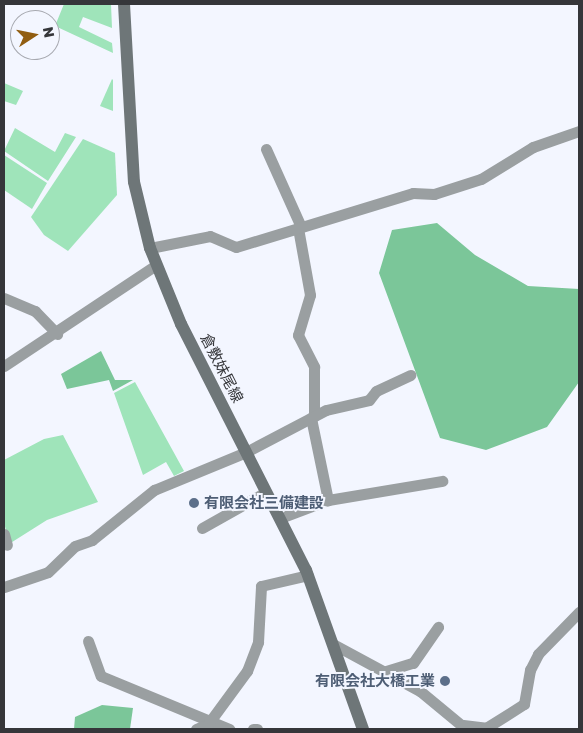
<!DOCTYPE html>
<html>
<head>
<meta charset="utf-8">
<style>
	body { margin:0 }
	#map { position:relative; width:583px; height:733px; overflow:hidden; background:#f3f6ff; font-family:"Golos Text","Noto Sans JP",sans-serif }
	div>[style] { position:absolute }
	[style*='--x'] { left:calc(var(--x)*1px); top:calc(var(--y)*1px); width:calc(var(--w)*1px); rotate:calc(var(--a)*1deg) }
	.green>* { inset:0; background:#9fe4ba }
	.forest>* { inset:0; background:#7bc699 }
	.street>* { height:11px; margin:-5.5px; padding:0 5.5px; transform-origin:5.5px; border-radius:5.5px; background:#9a9fa1 }
	.secondary>* { height:12px; margin:-6px; padding:0 6px; transform-origin:6px; border-radius:6px; background:#6e7678 }
	.dots>* { width:14px; height:14px; translate:-50% -50%; box-sizing:border-box; border:2px solid #f3f6ff; border-radius:50% }
	span { translate:-50% -50%; white-space:nowrap; text-align:center; line-height:1.15; -webkit-text-stroke:4px #f3f6ff; paint-order:stroke }
	.street-label { font-size:15px; color:#35363a }
	.service-label { font-size:15px; color:#4e5e75; font-weight:700 }
	.left { translate:0 -50%; text-align:left }
	.right { translate:-100% -50%; text-align:right }
	.frame { position:absolute; inset:0; border:5px solid #35363a; pointer-events:none }
	.north { position:absolute; left:10px; top:10px; width:50px; height:50px; box-sizing:border-box; background:#f3f6ff; border:1px solid #a7a9b0; border-radius:50%; rotate:79deg; font-size:14px; font-weight:700; line-height:20px; text-align:center; color:#35363a }
	.north::after { content:''; display:block; margin:auto; width:18px; height:22px; background:#915d10; clip-path:polygon(50% 0,100% 100%,50% 72%,0 100%) }
</style>
</head>
<body>
<div id="map">
	<div class="green">
		<i style="clip-path:polygon(64px 4px,111px 4px,112px 28px,83px 17px,79px 27px,112px 43px,113px 53px,55px 26px)"></i>
		<i style="clip-path:polygon(112px 79px,113px 80px,113px 111px,100px 106px)"></i>
		<i style="clip-path:polygon(4px 83px,23px 91px,16px 105px,4px 101px)"></i>
		<i style="clip-path:polygon(15px 128px,55px 152px,65px 133px,76px 137px,48px 181px,4px 151px)"></i>
		<i style="clip-path:polygon(83px 139px,115px 153px,117px 195px,68px 251px,44px 235px,31px 217px)"></i>
		<i style="clip-path:polygon(4px 155px,47px 183px,32px 209px,4px 190px)"></i>
		<i style="clip-path:polygon(135px 382px,184px 471px,174px 476px,166px 462px,143px 475px,114px 393px)"></i>
		<i style="clip-path:polygon(63px 435px,98px 502px,47px 520px,9px 544px,4px 522px,4px 460px,44px 439px)"></i>
	</div>
	<div class="forest">
		<i style="clip-path:polygon(437px 223px,475px 255px,528px 286px,579px 289px,579px 382px,547px 427px,486px 450px,440px 438px,379px 273px,392px 230px)"></i>
		<i style="clip-path:polygon(101px 351px,115px 380px,133px 380px,113px 391px,109px 380px,67px 389px,61px 374px)"></i>
		<i style="clip-path:polygon(102px 705px,133px 708px,130px 729px,74px 729px,75px 717px)"></i>
	</div>
	<div class="street">
		<i style="--x:266;--y:149;--w:85;--a:65.8"></i>
		<i style="--x:298;--y:228;--w:68;--a:79.8"></i>
		<i style="--x:310;--y:295;--w:42;--a:106.7"></i>
		<i style="--x:298;--y:335;--w:36;--a:63"></i>
		<i style="--x:314;--y:367;--w:49;--a:90"></i>
		<i style="--x:150;--y:248;--w:61;--a:-11.3"></i>
		<i style="--x:210;--y:236;--w:28;--a:23"></i>
		<i style="--x:236;--y:247;--w:185;--a:-17"></i>
		<i style="--x:413;--y:193;--w:21;--a:3"></i>
		<i style="--x:434;--y:194;--w:49;--a:-17.7"></i>
		<i style="--x:481;--y:179;--w:61;--a:-31.6"></i>
		<i style="--x:533;--y:147;--w:49;--a:-19.2"></i>
		<i style="--x:4;--y:298;--w:34;--a:23"></i>
		<i style="--x:35;--y:311;--w:32;--a:46"></i>
		<i style="--x:4;--y:366;--w:182;--a:-33.6"></i>
		<i style="--x:311;--y:418;--w:84;--a:78.3"></i>
		<i style="--x:280;--y:518;--w:51;--a:-20.6"></i>
		<i style="--x:328;--y:500;--w:116;--a:-9.5"></i>
		<i style="--x:202;--y:528;--w:73;--a:-29.4"></i>
		<i style="--x:4;--y:534;--w:11;--a:75"></i>
		<i style="--x:4;--y:587;--w:46;--a:-18.8"></i>
		<i style="--x:48;--y:572;--w:37;--a:-44"></i>
		<i style="--x:75;--y:546;--w:18;--a:-19"></i>
		<i style="--x:92;--y:540;--w:80;--a:-38.9"></i>
		<i style="--x:154;--y:490;--w:100;--a:-22.4"></i>
		<i style="--x:246;--y:452;--w:90;--a:-27.7"></i>
		<i style="--x:326;--y:410;--w:44;--a:-13.1"></i>
		<i style="--x:369;--y:400;--w:11;--a:-52"></i>
		<i style="--x:376;--y:391;--w:38;--a:-25"></i>
		<i style="--x:88;--y:641;--w:37;--a:70"></i>
		<i style="--x:101;--y:676;--w:139;--a:22.5"></i>
		<i style="--x:333;--y:644;--w:99;--a:28.4"></i>
		<i style="--x:420;--y:691;--w:60;--a:39.6"></i>
		<i style="--x:386;--y:671;--w:28;--a:-17"></i>
		<i style="--x:413;--y:663;--w:44;--a:-55.2"></i>
		<i style="--x:463;--y:725;--w:23;--a:7"></i>
		<i style="--x:486;--y:728;--w:45;--a:-32.3"></i>
		<i style="--x:524;--y:704;--w:35;--a:-80"></i>
		<i style="--x:530;--y:670;--w:18;--a:-63"></i>
		<i style="--x:538;--y:654;--w:59;--a:-45.7"></i>
		<i style="--x:196;--y:729;--w:13;--a:-23"></i>
		<i style="--x:208;--y:724;--w:66;--a:-53.7"></i>
		<i style="--x:247;--y:671;--w:31;--a:-69"></i>
		<i style="--x:258;--y:642;--w:56;--a:-86.9"></i>
		<i style="--x:261;--y:586;--w:48;--a:-13.2"></i>
		<i style="--x:253;--y:729;--w:4;--a:0"></i>
	</div>
	<div class="secondary">
		<i style="--x:124;--y:4;--w:178;--a:86.8"></i>
		<i style="--x:134;--y:182;--w:68;--a:76.4"></i>
		<i style="--x:150;--y:248;--w:82;--a:67.8"></i>
		<i style="--x:181;--y:324;--w:276;--a:63.1"></i>
		<i style="--x:306;--y:570;--w:169;--a:70.3"></i>
	</div>
	<div class="dots">
		<i style="left:194px;top:503px;background:#5c6f8a"></i>
		<i style="left:445px;top:681px;background:#5c6f8a"></i>
	</div>
	<div class="street-label">
		<span style="left:222px;top:368px;rotate:63deg">倉敷妹尾線</span>
	</div>
	<div class="service-label">
		<span class="left" style="left:204px;top:503px">有限会社三備建設</span>
		<span class="right" style="left:435px;top:681px">有限会社大橋工業</span>
	</div>
	<div class="frame"></div>
	<div class="north">N</div>
</div>
</body>
</html>
